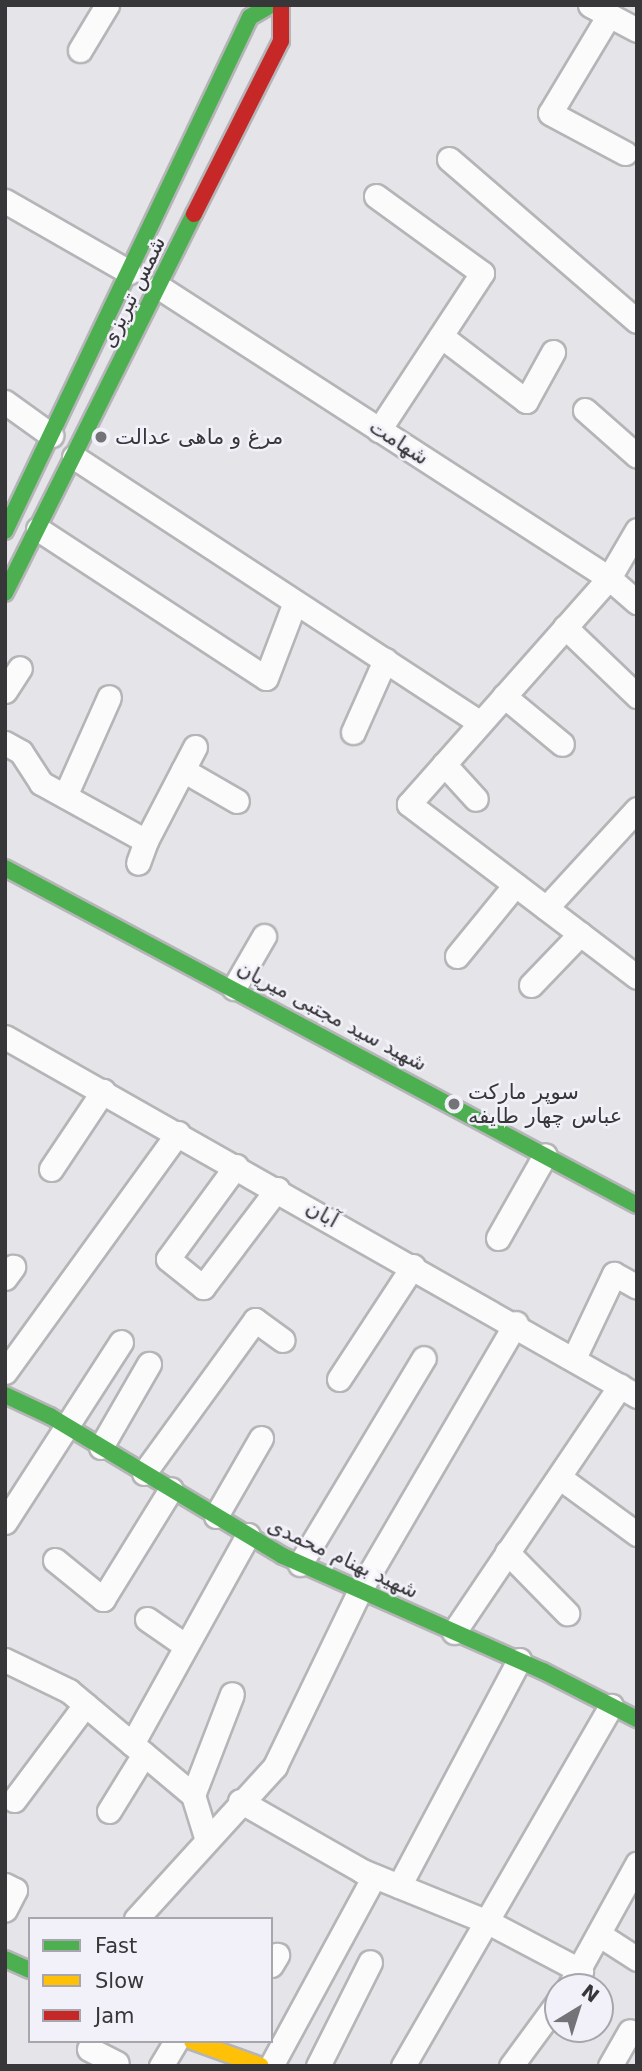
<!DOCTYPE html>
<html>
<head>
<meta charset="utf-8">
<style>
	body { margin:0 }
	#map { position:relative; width:642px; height:2071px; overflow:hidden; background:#e5e5e9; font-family:"DejaVu Sans",Vazirmatn,sans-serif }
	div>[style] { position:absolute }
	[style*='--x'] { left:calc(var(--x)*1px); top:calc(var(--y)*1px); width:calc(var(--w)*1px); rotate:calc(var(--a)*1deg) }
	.roads { filter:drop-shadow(2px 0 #b5b5b8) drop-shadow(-2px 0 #b5b5b8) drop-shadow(0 2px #b5b5b8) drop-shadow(0 -2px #b5b5b8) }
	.street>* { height:23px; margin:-11.5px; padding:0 11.5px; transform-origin:11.5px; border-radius:11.5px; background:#fbfbfc }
	.fast>* { height:16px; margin:-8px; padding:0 8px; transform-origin:8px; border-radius:8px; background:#4caf50 }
	.slow>* { height:16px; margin:-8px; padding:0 8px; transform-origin:8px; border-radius:8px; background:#ffc107 }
	.jam>* { height:16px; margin:-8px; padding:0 8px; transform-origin:8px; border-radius:8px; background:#c62828 }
	.dots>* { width:19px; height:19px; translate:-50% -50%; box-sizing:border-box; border:4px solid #f2f0f8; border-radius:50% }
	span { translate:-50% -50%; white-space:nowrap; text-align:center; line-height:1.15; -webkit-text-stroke:5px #f2f0f8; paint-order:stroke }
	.street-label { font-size:21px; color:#373639 }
	.poi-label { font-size:21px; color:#373639 }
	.left { translate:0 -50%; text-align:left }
	.frame { position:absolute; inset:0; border:7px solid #373639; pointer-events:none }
	.legend { position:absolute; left:28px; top:1917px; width:245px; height:126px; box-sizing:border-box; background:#f2f0f8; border:2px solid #a7a6ac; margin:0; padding:9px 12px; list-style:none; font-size:21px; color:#373639 }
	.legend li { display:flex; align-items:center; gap:14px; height:35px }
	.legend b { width:35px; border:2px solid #a7a6ac }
	.north { position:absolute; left:544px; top:1973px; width:70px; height:70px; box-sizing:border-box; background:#f2f0f8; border:2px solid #a7a6ac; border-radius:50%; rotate:38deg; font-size:19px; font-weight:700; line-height:28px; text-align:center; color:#373639 }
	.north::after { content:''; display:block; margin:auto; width:24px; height:32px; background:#747377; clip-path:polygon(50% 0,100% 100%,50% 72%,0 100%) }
</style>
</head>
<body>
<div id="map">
	<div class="roads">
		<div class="street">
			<i style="--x:590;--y:5;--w:53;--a:28"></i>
			<i style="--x:609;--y:15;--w:114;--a:121"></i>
			<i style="--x:550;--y:113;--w:85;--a:28.1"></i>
			<i style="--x:80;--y:50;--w:52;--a:-59"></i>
			<i style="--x:449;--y:159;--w:248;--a:40.8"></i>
			<i style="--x:376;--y:196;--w:131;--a:36"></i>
			<i style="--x:482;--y:273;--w:188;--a:123.3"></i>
			<i style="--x:5;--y:201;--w:143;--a:29.8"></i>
			<i style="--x:159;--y:287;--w:536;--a:32.89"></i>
			<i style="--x:609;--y:578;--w:37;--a:41"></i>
			<i style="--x:441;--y:336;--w:107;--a:37.4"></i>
			<i style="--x:526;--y:401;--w:56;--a:-61.1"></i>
			<i style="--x:5;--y:402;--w:57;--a:35.7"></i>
			<i style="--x:585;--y:410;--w:69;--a:41.5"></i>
			<i style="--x:74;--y:457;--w:485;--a:33.2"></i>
			<i style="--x:38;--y:529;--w:272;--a:33.2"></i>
			<i style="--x:266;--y:678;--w:81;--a:-69.1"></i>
			<i style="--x:637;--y:530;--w:56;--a:120.3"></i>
			<i style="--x:609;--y:578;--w:302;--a:131.5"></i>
			<i style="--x:409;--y:804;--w:286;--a:37.2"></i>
			<i style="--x:565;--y:627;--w:100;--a:43.8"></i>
			<i style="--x:5;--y:691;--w:27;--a:-57"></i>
			<i style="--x:504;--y:696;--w:75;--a:39.6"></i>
			<i style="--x:353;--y:732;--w:79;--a:-66"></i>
			<i style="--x:5;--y:743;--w:18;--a:29"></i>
			<i style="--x:21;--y:752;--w:37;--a:57"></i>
			<i style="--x:41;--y:783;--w:120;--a:28.9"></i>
			<i style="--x:146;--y:841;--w:23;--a:110"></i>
			<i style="--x:444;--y:764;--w:47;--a:47.6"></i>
			<i style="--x:183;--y:770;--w:62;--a:29.9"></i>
			<i style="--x:65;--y:796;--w:108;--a:-66"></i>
			<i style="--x:146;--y:841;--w:106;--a:-62.5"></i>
			<i style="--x:546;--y:908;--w:134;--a:-47.4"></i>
			<i style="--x:457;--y:956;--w:92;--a:-50.8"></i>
			<i style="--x:531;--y:985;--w:71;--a:-46.1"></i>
			<i style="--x:234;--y:988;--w:60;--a:-60"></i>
			<i style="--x:5;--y:1037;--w:727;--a:29.6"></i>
			<i style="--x:236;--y:1166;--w:115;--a:126.2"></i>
			<i style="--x:168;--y:1259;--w:45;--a:38.7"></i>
			<i style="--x:203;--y:1287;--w:123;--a:-52.9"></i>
			<i style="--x:51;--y:1169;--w:94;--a:-56.3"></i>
			<i style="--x:498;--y:1238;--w:95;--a:-60.5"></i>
			<i style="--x:5;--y:1278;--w:14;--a:-54"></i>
			<i style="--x:575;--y:1356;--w:91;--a:-64.6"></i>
			<i style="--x:614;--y:1274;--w:26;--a:29"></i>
			<i style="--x:5;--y:1372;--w:295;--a:-54.1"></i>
			<i style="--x:339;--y:1379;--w:135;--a:-56.8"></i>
			<i style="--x:101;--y:1447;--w:96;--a:-60"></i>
			<i style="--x:144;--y:1473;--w:189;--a:-54"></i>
			<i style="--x:255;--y:1320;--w:34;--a:36"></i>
			<i style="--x:559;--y:1477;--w:97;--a:36.2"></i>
			<i style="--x:216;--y:1516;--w:90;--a:-60"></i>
			<i style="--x:5;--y:1522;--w:214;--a:-57.2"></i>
			<i style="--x:507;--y:1552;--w:86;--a:45.5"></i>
			<i style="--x:55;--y:1560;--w:62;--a:39.1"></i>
			<i style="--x:103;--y:1599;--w:129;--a:-58.3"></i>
			<i style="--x:300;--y:1564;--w:240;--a:-59"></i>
			<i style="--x:147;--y:1619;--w:47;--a:34.7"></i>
			<i style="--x:454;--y:1632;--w:297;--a:-56"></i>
			<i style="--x:5;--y:1660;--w:71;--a:25.8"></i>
			<i style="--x:69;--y:1691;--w:162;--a:40"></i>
			<i style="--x:193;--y:1795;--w:44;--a:72.8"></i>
			<i style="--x:132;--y:1744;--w:239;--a:-61"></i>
			<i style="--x:193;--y:1795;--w:108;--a:-68.9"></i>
			<i style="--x:14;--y:1800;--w:119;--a:-53.2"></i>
			<i style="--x:240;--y:1801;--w:141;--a:29.8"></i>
			<i style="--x:362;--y:1871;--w:138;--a:22.1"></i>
			<i style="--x:490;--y:1923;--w:103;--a:27.8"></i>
			<i style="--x:109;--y:1811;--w:67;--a:-58.4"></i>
			<i style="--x:5;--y:1885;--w:11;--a:27"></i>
			<i style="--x:15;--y:1890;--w:22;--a:117"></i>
			<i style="--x:399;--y:1886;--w:256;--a:-62"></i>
			<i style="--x:136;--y:1919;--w:207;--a:-47.7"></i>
			<i style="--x:275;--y:1766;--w:195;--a:-64.2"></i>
			<i style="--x:360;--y:1590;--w:309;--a:-59.7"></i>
			<i style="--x:600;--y:1935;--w:44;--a:33"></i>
			<i style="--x:271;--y:1965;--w:12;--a:-59"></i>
			<i style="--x:569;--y:1987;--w:141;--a:-61.1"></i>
			<i style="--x:89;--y:2049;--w:31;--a:27"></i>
			<i style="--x:161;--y:2066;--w:29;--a:-59"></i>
			<i style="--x:271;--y:2066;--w:216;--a:-61.5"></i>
			<i style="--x:318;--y:2066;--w:116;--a:-63.4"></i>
			<i style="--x:403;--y:2066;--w:416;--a:-60"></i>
			<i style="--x:511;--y:2066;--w:79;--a:-53.7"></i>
			<i style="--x:610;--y:2066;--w:40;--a:-60.3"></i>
		</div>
		<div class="fast">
			<i style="--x:5;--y:531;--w:569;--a:-64.52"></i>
			<i style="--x:250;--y:17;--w:24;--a:-30"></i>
			<i style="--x:5;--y:593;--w:424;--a:-63.5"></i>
			<i style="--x:5;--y:868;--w:716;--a:28.07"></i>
			<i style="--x:5;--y:1395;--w:50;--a:25"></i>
			<i style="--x:50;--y:1416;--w:272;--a:31"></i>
			<i style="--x:283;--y:1556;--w:284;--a:23.9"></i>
			<i style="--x:543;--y:1671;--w:106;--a:27.1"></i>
			<i style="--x:5;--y:1959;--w:27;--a:24"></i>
		</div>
		<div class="slow">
			<i style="--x:192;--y:2041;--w:73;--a:19.9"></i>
		</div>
		<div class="jam">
			<i style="--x:194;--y:214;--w:194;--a:-63.3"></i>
			<i style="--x:281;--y:41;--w:36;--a:-90"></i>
		</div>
	</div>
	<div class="dots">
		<i style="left:101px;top:437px;background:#747377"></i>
		<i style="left:454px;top:1104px;background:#747377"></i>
	</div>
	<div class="street-label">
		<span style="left:133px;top:292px;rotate:-64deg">شمس تبریزی</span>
		<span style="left:399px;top:442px;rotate:33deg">شهامت</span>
		<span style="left:332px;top:1016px;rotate:28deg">شهید سید مجتبی میریان</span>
		<span style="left:322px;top:1214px;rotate:29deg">آبان</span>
		<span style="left:343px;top:1558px;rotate:25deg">شهید بهنام محمدی</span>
	</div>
	<div class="poi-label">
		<span class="left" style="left:115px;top:437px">مرغ و ماهی عدالت</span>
		<span class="left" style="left:468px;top:1104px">سوپر مارکت<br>عباس چهار طایفه</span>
	</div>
	<div class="frame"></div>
	<ul class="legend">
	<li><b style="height:9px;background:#4caf50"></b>Fast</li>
	<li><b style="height:9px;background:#ffc107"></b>Slow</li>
	<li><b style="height:9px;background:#c62828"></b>Jam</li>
	</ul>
	<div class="north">N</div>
</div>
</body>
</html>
